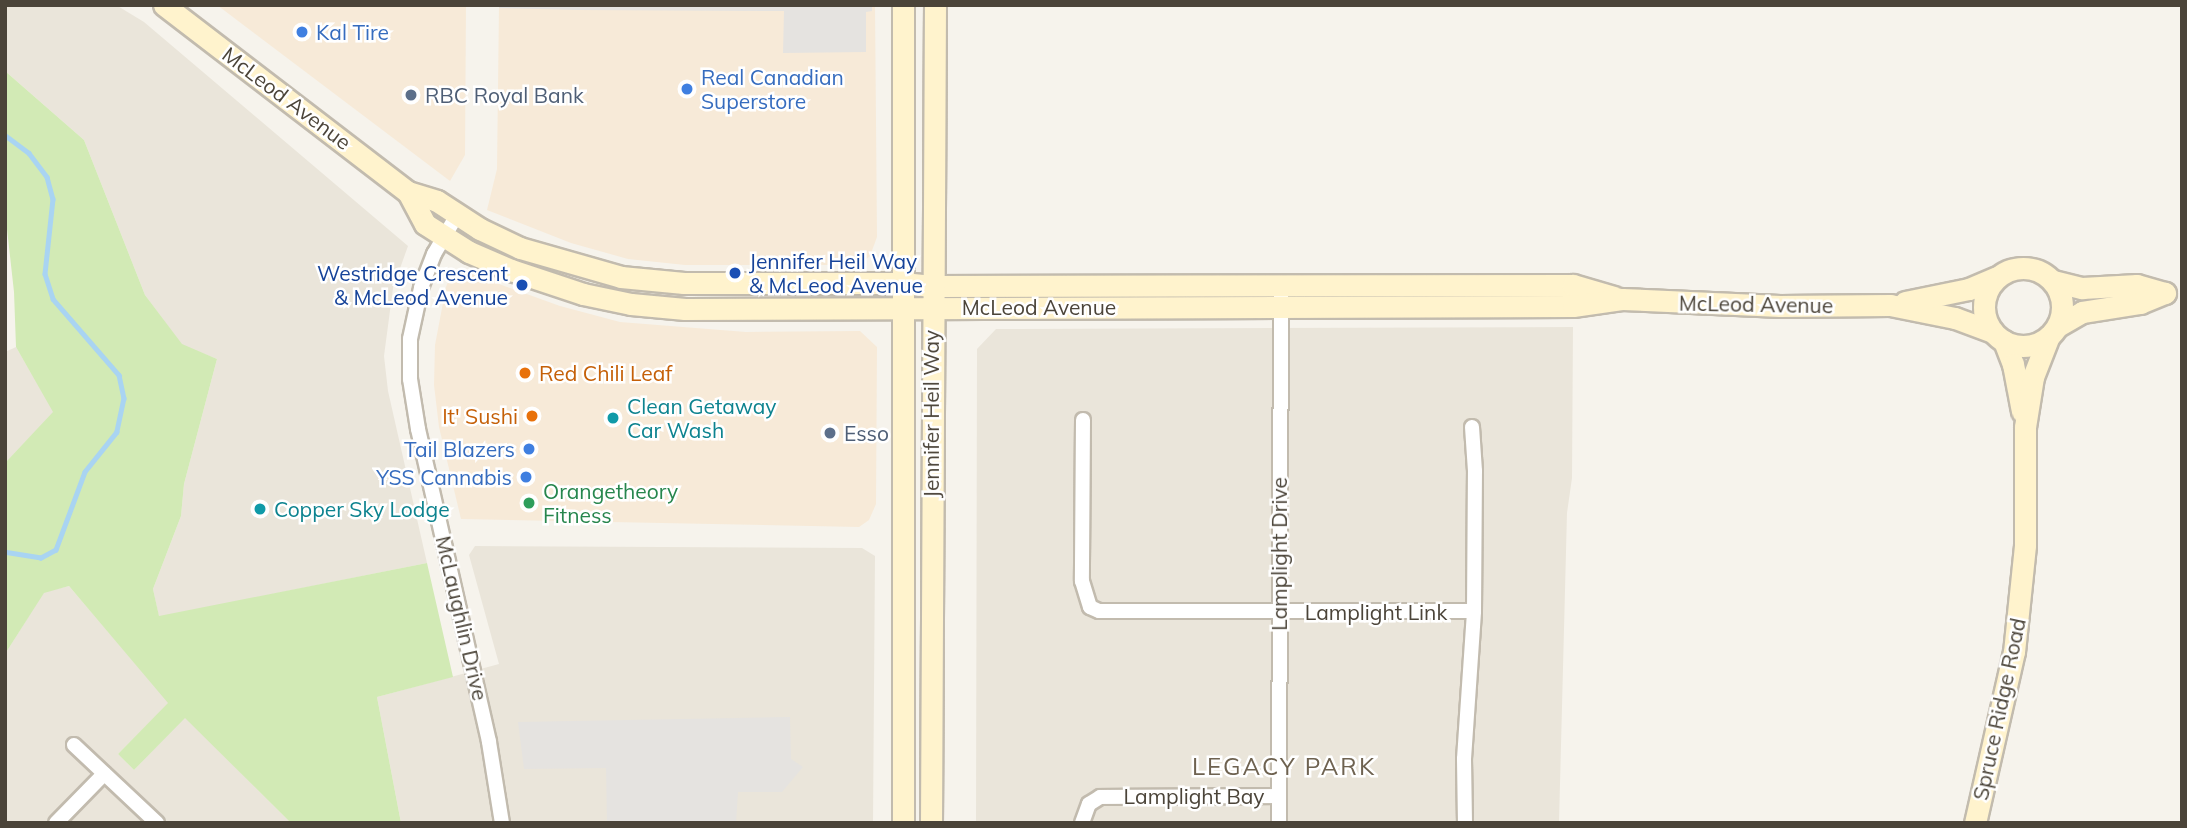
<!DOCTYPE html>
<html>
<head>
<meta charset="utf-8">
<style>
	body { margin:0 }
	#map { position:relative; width:2187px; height:828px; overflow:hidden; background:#f6f3ec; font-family:Mulish,sans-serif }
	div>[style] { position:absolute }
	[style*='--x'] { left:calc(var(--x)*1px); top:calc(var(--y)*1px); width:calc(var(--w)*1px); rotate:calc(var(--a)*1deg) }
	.residential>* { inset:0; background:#eae5da }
	.commercial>* { inset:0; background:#f7ead8 }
	.green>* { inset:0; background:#d2eab5 }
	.parking>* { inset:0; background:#e5e3e0 }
	.stream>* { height:4.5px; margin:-2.25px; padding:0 2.25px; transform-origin:2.25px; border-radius:2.25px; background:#a9d4f2 }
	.roads { filter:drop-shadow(2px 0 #c2bbae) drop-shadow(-2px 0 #c2bbae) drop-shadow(0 2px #c2bbae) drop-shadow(0 -2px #c2bbae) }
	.street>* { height:14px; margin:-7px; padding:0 7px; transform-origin:7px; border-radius:7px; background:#fff }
	.secondary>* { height:21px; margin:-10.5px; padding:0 10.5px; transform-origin:10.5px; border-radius:10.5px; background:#fff3cd }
	.secondary>.ring { margin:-10.5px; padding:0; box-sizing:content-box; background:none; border:21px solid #fff3cd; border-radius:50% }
	.dots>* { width:19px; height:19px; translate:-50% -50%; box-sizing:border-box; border:4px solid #fff; border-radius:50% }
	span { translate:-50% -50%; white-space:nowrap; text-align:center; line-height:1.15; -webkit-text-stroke:5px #fff; paint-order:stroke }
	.shop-label { font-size:21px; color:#366cbe }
	.left { translate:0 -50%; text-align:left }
	.right { translate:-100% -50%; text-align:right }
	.service-label { font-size:21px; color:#4e5e75 }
	.street-label { font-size:21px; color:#4b4439 }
	.transit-label { font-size:21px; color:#164399 }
	.food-label { font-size:21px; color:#c56008 }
	.culture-label { font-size:21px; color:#0d838f }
	.leisure-label { font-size:21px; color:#27864d }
	.quarter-label { font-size:24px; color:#6e6250; letter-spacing:2px }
	.frame { position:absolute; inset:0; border:7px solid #4b4439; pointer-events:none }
</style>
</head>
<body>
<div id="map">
	<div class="residential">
		<i style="clip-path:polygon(5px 5px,116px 5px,144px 22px,408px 246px,393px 288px,384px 356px,388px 391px,427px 563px,159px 617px,153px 589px,181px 516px,184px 484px,217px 359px,182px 345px,145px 295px,84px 140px,5px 71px)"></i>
		<i style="clip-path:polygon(1573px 327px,1572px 478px,1567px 513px,1559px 823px,976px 823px,977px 349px,996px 329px)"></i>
		<i style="clip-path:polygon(16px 347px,54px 412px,5px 463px,5px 352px)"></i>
		<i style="clip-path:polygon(475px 546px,862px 548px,875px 556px,873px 823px,401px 823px,377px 697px,499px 664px,469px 555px)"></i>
		<i style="clip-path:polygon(69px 586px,169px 703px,118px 754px,134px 770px,185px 717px,291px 823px,5px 823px,5px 654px,44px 592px)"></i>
	</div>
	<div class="commercial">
		<i style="clip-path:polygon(217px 5px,466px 5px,465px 155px,450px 181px)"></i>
		<i style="clip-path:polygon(499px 5px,875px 5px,877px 237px,870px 256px,859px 265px,685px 265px,628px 259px,571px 243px,487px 210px,497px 169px)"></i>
		<i style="clip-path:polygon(460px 270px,560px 306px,620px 322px,746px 332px,860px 331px,877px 347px,876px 504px,869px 520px,859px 527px,461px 519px,439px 427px,434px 385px,435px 345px,446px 287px,452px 272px)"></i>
	</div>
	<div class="green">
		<i style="clip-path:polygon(5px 71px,84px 140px,145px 295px,182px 344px,217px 359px,184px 484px,181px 516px,153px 589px,159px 616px,427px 563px,453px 677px,377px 697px,401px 823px,291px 823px,185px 718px,134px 770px,118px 754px,168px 703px,69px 586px,44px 593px,5px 654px,5px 463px,53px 412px,16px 347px,14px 292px,5px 211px)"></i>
	</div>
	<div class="parking">
		<i style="clip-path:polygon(499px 5px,872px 5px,872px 11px,866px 12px,866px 52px,783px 53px,784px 11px,578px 10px,499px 8px)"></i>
		<i style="clip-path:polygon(790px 717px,791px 759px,803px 767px,782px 792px,738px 792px,736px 823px,607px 823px,606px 768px,524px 769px,518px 722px)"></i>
	</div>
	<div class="stream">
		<i style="--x:5;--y:135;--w:30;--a:37"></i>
		<i style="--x:29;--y:153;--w:30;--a:53"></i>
		<i style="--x:47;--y:177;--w:23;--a:75"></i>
		<i style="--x:53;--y:199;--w:75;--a:96.1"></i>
		<i style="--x:45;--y:274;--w:26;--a:72"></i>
		<i style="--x:53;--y:299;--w:101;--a:49"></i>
		<i style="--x:119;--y:375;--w:24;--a:78"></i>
		<i style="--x:124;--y:398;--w:35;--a:102"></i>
		<i style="--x:117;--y:432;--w:51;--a:128.7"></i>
		<i style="--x:85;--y:472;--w:83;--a:110.4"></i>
		<i style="--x:56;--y:550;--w:17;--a:152"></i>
		<i style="--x:41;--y:558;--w:36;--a:-171"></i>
	</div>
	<div class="roads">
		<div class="street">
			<i style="--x:457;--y:215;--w:45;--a:120.5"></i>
			<i style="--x:434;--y:254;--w:36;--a:111"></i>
			<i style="--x:421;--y:288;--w:52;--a:102.2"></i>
			<i style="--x:410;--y:339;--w:40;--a:90"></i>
			<i style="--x:410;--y:379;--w:51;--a:80.9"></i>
			<i style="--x:418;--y:429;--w:321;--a:77.2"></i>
			<i style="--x:489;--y:742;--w:82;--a:80.9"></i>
			<i style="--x:1083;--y:420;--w:161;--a:90.4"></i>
			<i style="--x:1082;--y:581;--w:27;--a:73"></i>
			<i style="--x:1090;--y:607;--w:10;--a:24"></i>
			<i style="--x:1099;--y:611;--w:375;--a:0"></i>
			<i style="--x:74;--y:745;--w:114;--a:43.2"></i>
			<i style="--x:56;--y:823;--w:69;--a:-45.6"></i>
			<i style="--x:1082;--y:823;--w:20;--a:-70"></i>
			<i style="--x:1089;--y:804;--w:13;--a:-32"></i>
			<i style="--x:1100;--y:797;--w:179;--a:-0.3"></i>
			<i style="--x:1279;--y:823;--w:537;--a:-89.79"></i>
			<i style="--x:1465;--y:823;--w:64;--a:-90.9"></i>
			<i style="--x:1464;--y:759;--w:148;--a:-86.1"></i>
			<i style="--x:1474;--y:611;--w:140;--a:-89.6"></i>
			<i style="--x:1475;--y:471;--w:44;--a:-93.9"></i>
		</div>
		<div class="secondary">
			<i style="--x:164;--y:5;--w:307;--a:37.5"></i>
			<i style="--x:408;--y:192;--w:30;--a:17"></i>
			<i style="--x:437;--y:201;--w:51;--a:33.1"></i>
			<i style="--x:480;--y:229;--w:44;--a:25.4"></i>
			<i style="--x:520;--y:248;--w:105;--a:16"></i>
			<i style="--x:621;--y:277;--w:63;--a:5.4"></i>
			<i style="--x:684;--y:283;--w:219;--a:0"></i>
			<i style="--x:903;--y:283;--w:29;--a:6"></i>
			<i style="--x:932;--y:286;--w:641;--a:-0.09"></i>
			<i style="--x:1573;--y:285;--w:43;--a:16.3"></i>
			<i style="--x:408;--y:192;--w:36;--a:62"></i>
			<i style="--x:425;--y:224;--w:52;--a:32.5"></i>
			<i style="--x:469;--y:252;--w:46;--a:23.2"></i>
			<i style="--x:511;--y:270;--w:76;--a:18.4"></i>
			<i style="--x:583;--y:294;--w:49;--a:11.8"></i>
			<i style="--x:631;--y:304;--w:54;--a:5.3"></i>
			<i style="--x:685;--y:309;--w:888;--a:-0.19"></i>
			<i style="--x:1573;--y:306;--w:49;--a:-8.1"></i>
			<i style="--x:1622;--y:299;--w:158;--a:2.5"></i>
			<i style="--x:1780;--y:306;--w:110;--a:-0.5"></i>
			<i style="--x:1890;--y:305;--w:66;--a:11.3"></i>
			<i style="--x:1955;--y:318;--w:40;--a:20.2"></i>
			<i class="ring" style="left:1984px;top:268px;width:57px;height:57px"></i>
			<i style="--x:2053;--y:281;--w:30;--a:14"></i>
			<i style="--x:2082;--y:288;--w:55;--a:-3.1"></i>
			<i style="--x:2137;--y:285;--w:29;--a:16"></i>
			<i style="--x:1905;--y:302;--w:65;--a:-11.5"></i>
			<i style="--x:1969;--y:289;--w:30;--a:-23"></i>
			<i style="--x:2058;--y:326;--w:28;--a:-30"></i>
			<i style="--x:2082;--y:312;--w:59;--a:-8.8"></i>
			<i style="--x:2140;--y:303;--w:27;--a:-22"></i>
			<i style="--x:2004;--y:341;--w:25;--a:69"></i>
			<i style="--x:2013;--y:364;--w:48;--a:79.2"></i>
			<i style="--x:903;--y:823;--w:818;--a:-90"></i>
			<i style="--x:931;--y:823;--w:818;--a:-89.72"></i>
			<i style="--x:1975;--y:823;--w:175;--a:-77.2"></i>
			<i style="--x:2014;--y:652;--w:108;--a:-84.1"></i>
			<i style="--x:2025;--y:545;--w:118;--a:-90"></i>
			<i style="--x:2025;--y:427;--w:51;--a:-80.9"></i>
			<i style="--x:2033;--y:377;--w:44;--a:-68.7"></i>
		</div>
	</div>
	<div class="dots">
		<i style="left:302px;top:32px;background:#3f7fe0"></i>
		<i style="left:687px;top:89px;background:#3f7fe0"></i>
		<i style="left:411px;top:95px;background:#5c6f8a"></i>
		<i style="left:735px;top:273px;background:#1a4fb4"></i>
		<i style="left:522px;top:285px;background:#1a4fb4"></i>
		<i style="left:525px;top:373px;background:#e8710a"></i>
		<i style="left:532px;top:416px;background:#e8710a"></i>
		<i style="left:613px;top:418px;background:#0f9aa8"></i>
		<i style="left:830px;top:433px;background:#5c6f8a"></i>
		<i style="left:529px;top:449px;background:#3f7fe0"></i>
		<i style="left:526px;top:477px;background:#3f7fe0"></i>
		<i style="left:529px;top:503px;background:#2e9e5b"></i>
		<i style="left:260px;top:509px;background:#0f9aa8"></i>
	</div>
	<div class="shop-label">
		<span class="left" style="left:316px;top:32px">Kal Tire</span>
		<span class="left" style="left:701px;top:89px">Real Canadian<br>Superstore</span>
		<span class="right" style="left:515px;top:449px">Tail Blazers</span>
		<span class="right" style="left:512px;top:477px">YSS Cannabis</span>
	</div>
	<div class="service-label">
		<span class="left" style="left:425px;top:95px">RBC Royal Bank</span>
		<span class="left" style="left:844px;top:433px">Esso</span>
	</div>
	<div class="street-label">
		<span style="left:287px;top:98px;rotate:37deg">McLeod Avenue</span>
		<span style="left:1756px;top:304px;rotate:1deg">McLeod Avenue</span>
		<span style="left:1039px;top:307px">McLeod Avenue</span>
		<span style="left:931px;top:414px;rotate:-90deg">Jennifer Heil Way</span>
		<span style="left:1279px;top:554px;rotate:-90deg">Lamplight Drive</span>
		<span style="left:1376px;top:612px">Lamplight Link</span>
		<span style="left:462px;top:618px;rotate:77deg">McLaughlin Drive</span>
		<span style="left:1999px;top:709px;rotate:-78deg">Spruce Ridge Road</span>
		<span style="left:1194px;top:796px">Lamplight Bay</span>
	</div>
	<div class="transit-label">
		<span class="left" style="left:749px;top:273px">Jennifer Heil Way<br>&amp; McLeod Avenue</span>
		<span class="right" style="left:508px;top:285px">Westridge Crescent<br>&amp; McLeod Avenue</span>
	</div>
	<div class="food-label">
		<span class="left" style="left:539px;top:373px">Red Chili Leaf</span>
		<span class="right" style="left:518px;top:416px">It' Sushi</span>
	</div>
	<div class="culture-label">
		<span class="left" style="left:627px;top:418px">Clean Getaway<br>Car Wash</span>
		<span class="left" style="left:274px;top:509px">Copper Sky Lodge</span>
	</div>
	<div class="leisure-label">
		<span class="left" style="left:543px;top:503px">Orangetheory<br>Fitness</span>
	</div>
	<div class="quarter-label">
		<span style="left:1284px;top:767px">LEGACY PARK</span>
	</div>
	<div class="frame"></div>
</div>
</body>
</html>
